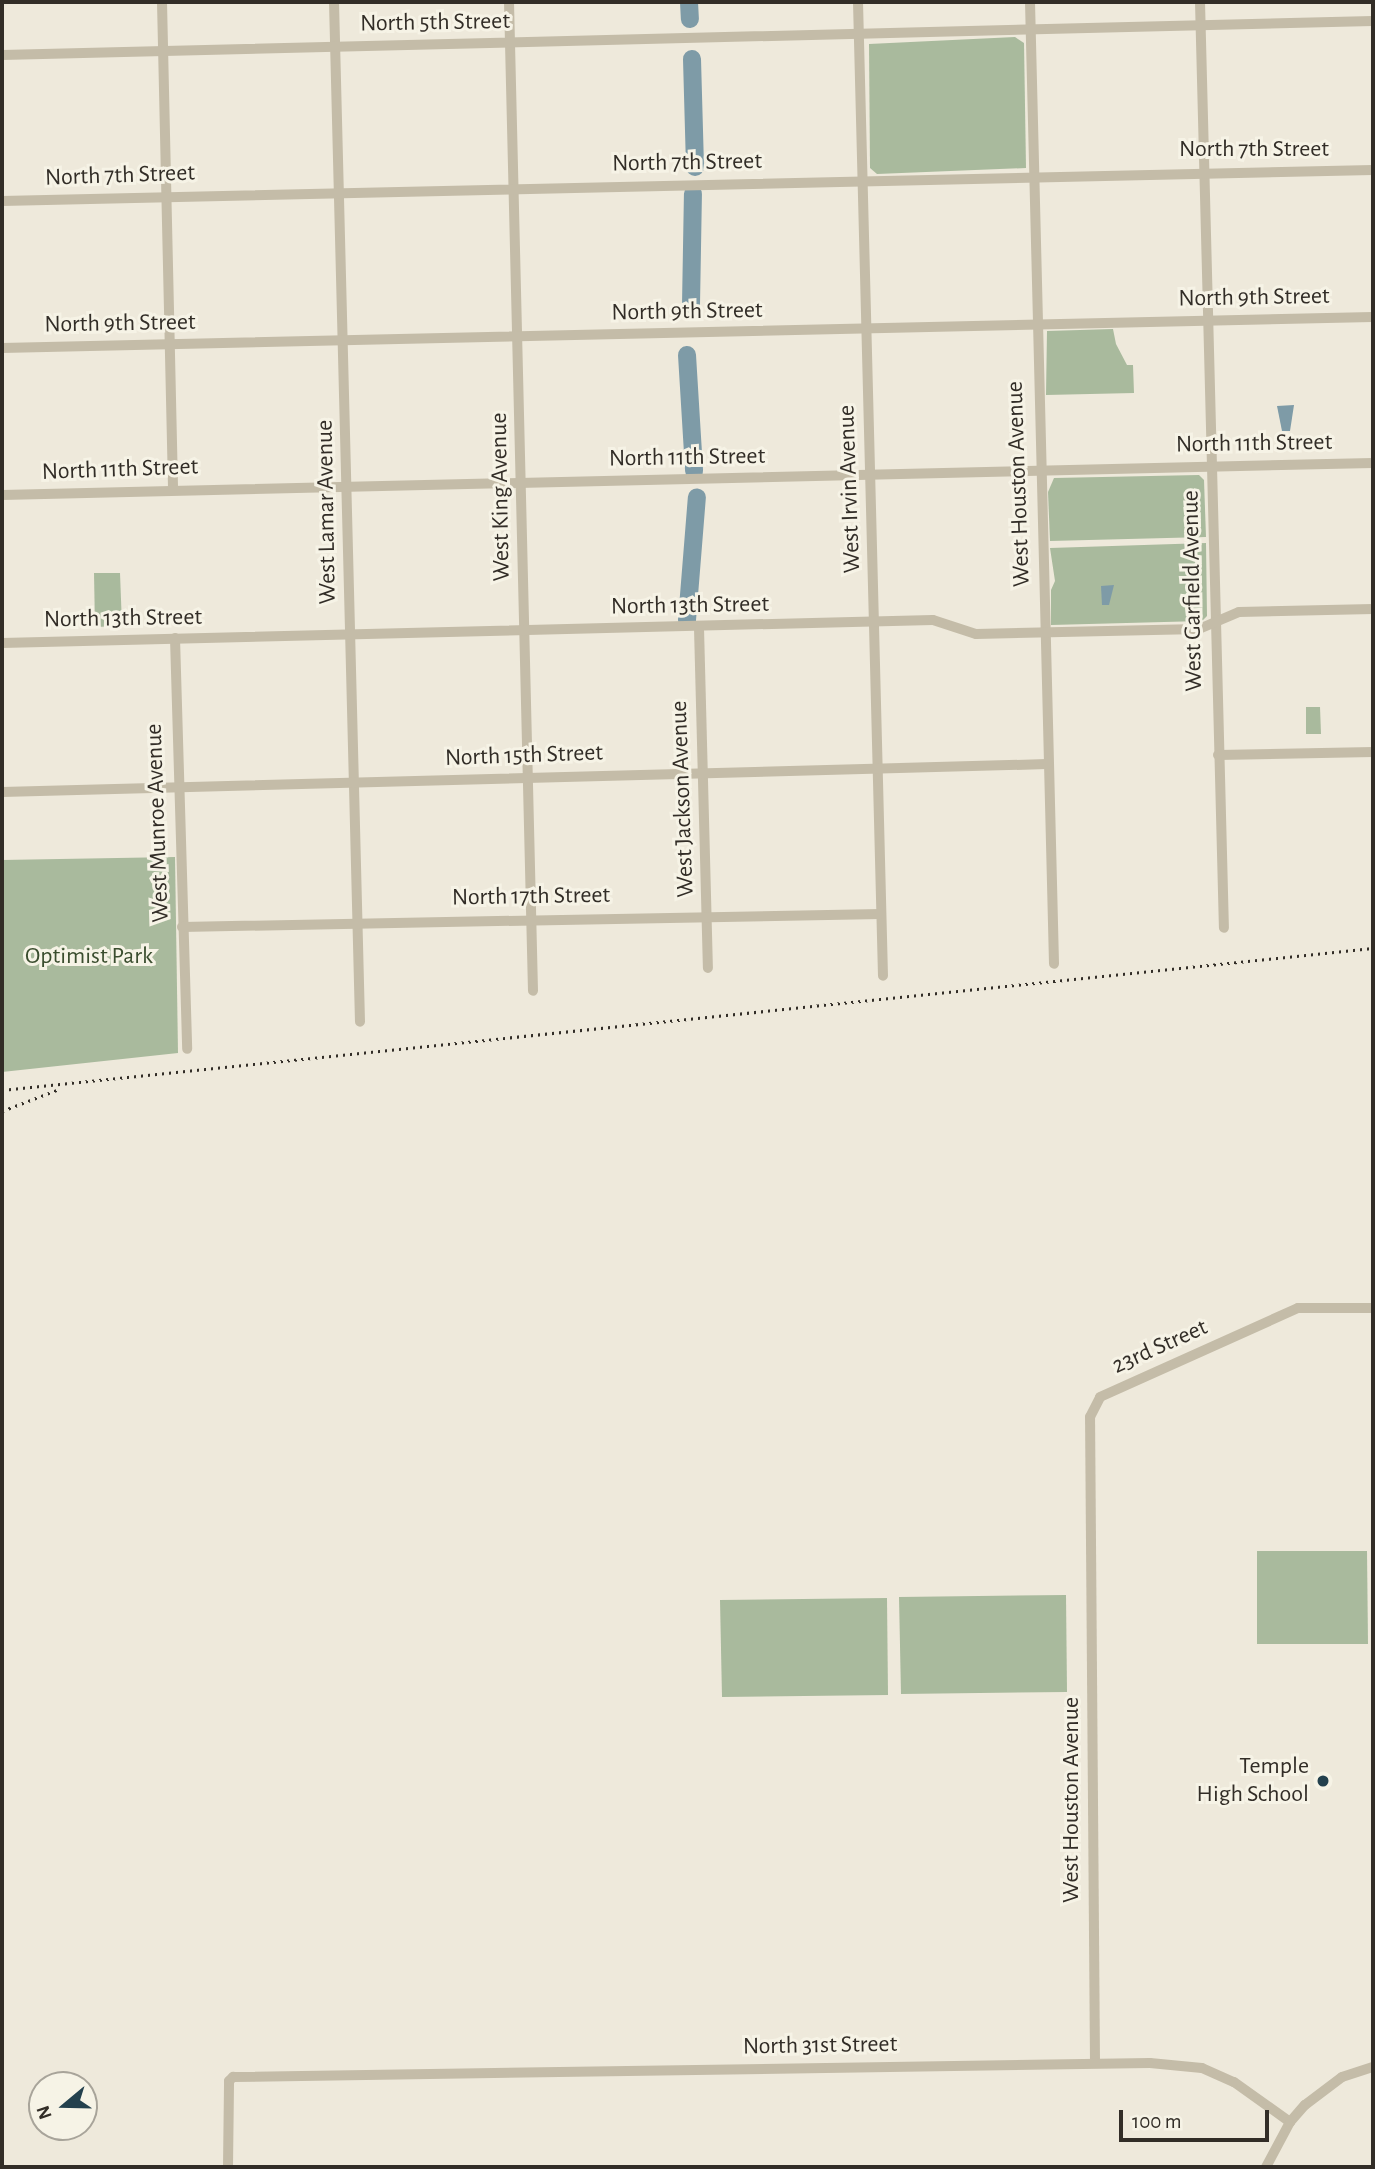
<!DOCTYPE html>
<html>
<head>
<meta charset="utf-8">
<style>
	body { margin:0 }
	#map { position:relative; width:1375px; height:2169px; overflow:hidden; background:#eee9db; font-family:"Alegreya Sans",sans-serif }
	div>[style] { position:absolute }
	[style*='--x'] { left:calc(var(--x)*1px); top:calc(var(--y)*1px); width:calc(var(--w)*1px); rotate:calc(var(--a)*1deg) }
	.green>* { inset:0; background:#a9ba9d }
	.water>* { inset:0; background:#7e9ba7 }
	.river>* { height:18px; margin:-9px; padding:0 9px; transform-origin:9px; border-radius:9px; background:#7e9ba7 }
	.minor>* { height:10px; margin:-5px; padding:0 5px; transform-origin:5px; border-radius:5px; background:#c4bca8 }
	.rail>* { height:2.5px; margin-top:-1.25px; transform-origin:0; background:repeating-linear-gradient(90deg,#322d27 0 2px,transparent 0 7px) }
	.dots>* { width:19px; height:19px; translate:-50% -50%; box-sizing:border-box; border:4px solid #f6f3e6; border-radius:50% }
	span { translate:-50% -50%; white-space:nowrap; text-align:center; line-height:1.15; -webkit-text-stroke:6px #f6f3e6; paint-order:stroke }
	.street-label { font-size:24px; color:#322d27 }
	.park-label { font-size:24px; color:#3a4d2e }
	.poi-label { font-size:24px; color:#322d27 }
	.right { translate:-100% -50%; text-align:right }
	.frame { position:absolute; inset:0; border:4px solid #322d27; pointer-events:none }
	.north { position:absolute; left:28px; top:2071px; width:70px; height:70px; box-sizing:border-box; background:#f6f3e6; border:2px solid #a8a49a; border-radius:50%; rotate:251deg; font-size:19px; font-weight:700; line-height:28px; text-align:center; color:#322d27 }
	.north::after { content:''; display:block; margin:auto; width:24px; height:32px; background:#23404d; clip-path:polygon(50% 0,100% 100%,50% 72%,0 100%) }
	.scale { position:absolute; left:1119px; top:2110px; width:150px; height:32px; box-sizing:border-box; border:4px solid #322d27; border-top:0; padding-left:9px; font-size:21px; line-height:24px; white-space:nowrap; color:#322d27; -webkit-text-stroke:5px #f6f3e6; paint-order:stroke }
</style>
</head>
<body>
<div id="map">
	<div class="green">
		<i style="clip-path:polygon(1015px 37px,1024px 43px,1026px 168px,877px 174px,870px 168px,869px 44px)"></i>
		<i style="clip-path:polygon(1113px 329px,1116px 344px,1127px 365px,1133px 365px,1134px 393px,1046px 395px,1047px 331px)"></i>
		<i style="clip-path:polygon(1199px 475px,1204px 480px,1206px 537px,1050px 541px,1048px 492px,1054px 478px)"></i>
		<i style="clip-path:polygon(1206px 543px,1207px 616px,1202px 621px,1051px 625px,1051px 590px,1055px 581px,1050px 548px)"></i>
		<i style="clip-path:polygon(94px 573px,120px 573px,122px 626px,95px 627px)"></i>
		<i style="clip-path:polygon(1306px 707px,1320px 707px,1321px 734px,1306px 734px)"></i>
		<i style="clip-path:polygon(175px 857px,178px 1053px,2px 1072px,2px 860px)"></i>
		<i style="clip-path:polygon(1257px 1551px,1367px 1551px,1368px 1644px,1257px 1644px)"></i>
		<i style="clip-path:polygon(1066px 1595px,1067px 1692px,901px 1694px,899px 1597px)"></i>
		<i style="clip-path:polygon(887px 1598px,888px 1695px,722px 1697px,720px 1600px)"></i>
	</div>
	<div class="water">
		<i style="clip-path:polygon(1294px 405px,1290px 431px,1282px 431px,1277px 406px)"></i>
		<i style="clip-path:polygon(1114px 585px,1109px 605px,1102px 605px,1101px 586px)"></i>
	</div>
	<div class="river">
		<i style="--x:689;--y:2;--w:17;--a:87"></i>
		<i style="--x:692;--y:59;--w:108;--a:88.4"></i>
		<i style="--x:691;--y:305;--w:111;--a:-89"></i>
		<i style="--x:687;--y:355;--w:116;--a:86.5"></i>
		<i style="--x:687;--y:620;--w:123;--a:-85.4"></i>
	</div>
	<div class="minor">
		<i style="--x:162;--y:2;--w:486;--a:88.7"></i>
		<i style="--x:334;--y:2;--w:1020;--a:88.54"></i>
		<i style="--x:509;--y:2;--w:989;--a:88.61"></i>
		<i style="--x:858;--y:2;--w:974;--a:88.53"></i>
		<i style="--x:1030;--y:2;--w:962;--a:88.57"></i>
		<i style="--x:1200;--y:2;--w:926;--a:88.52"></i>
		<i style="--x:2;--y:55;--w:1371;--a:-1.42"></i>
		<i style="--x:2;--y:201;--w:1371;--a:-1.3"></i>
		<i style="--x:2;--y:348;--w:1371;--a:-1.3"></i>
		<i style="--x:2;--y:495;--w:1371;--a:-1.34"></i>
		<i style="--x:699;--y:628;--w:340;--a:88.5"></i>
		<i style="--x:175;--y:638;--w:411;--a:88.3"></i>
		<i style="--x:2;--y:643;--w:931;--a:-1.42"></i>
		<i style="--x:933;--y:620;--w:45;--a:18"></i>
		<i style="--x:976;--y:634;--w:223;--a:-1.3"></i>
		<i style="--x:1199;--y:629;--w:43;--a:-23"></i>
		<i style="--x:1239;--y:612;--w:134;--a:-1.3"></i>
		<i style="--x:1218;--y:755;--w:155;--a:-1.1"></i>
		<i style="--x:2;--y:792;--w:1045;--a:-1.53"></i>
		<i style="--x:182;--y:927;--w:699;--a:-1.07"></i>
		<i style="--x:1095;--y:2063;--w:646;--a:-90.44"></i>
		<i style="--x:1090;--y:1417;--w:22;--a:-63"></i>
		<i style="--x:1100;--y:1397;--w:217;--a:-24.2"></i>
		<i style="--x:1298;--y:1308;--w:75;--a:0"></i>
		<i style="--x:228;--y:2167;--w:86;--a:-89.3"></i>
		<i style="--x:229;--y:2081;--w:6;--a:-45"></i>
		<i style="--x:233;--y:2077;--w:917;--a:-0.87"></i>
		<i style="--x:1150;--y:2063;--w:52;--a:5.5"></i>
		<i style="--x:1202;--y:2068;--w:35;--a:24"></i>
		<i style="--x:1234;--y:2082;--w:69;--a:35.5"></i>
		<i style="--x:1266;--y:2167;--w:51;--a:-61.9"></i>
		<i style="--x:1290;--y:2122;--w:23;--a:-49"></i>
		<i style="--x:1305;--y:2105;--w:46;--a:-37.1"></i>
		<i style="--x:1342;--y:2077;--w:33;--a:-18"></i>
	</div>
	<div class="rail">
		<i style="--x:2;--y:1090;--w:1378;--a:-5.91"></i>
		<i style="--x:2;--y:1111;--w:59;--a:-20.9"></i>
	</div>
	<div class="dots">
		<i style="left:1323px;top:1781px;background:#23404d"></i>
	</div>
	<div class="street-label">
		<span style="left:435px;top:23px;rotate:-1deg">North 5th Street</span>
		<span style="left:1254px;top:150px">North 7th Street</span>
		<span style="left:687px;top:163px;rotate:-1deg">North 7th Street</span>
		<span style="left:120px;top:176px;rotate:-2deg">North 7th Street</span>
		<span style="left:1254px;top:298px;rotate:-1deg">North 9th Street</span>
		<span style="left:687px;top:312px;rotate:-1deg">North 9th Street</span>
		<span style="left:120px;top:324px;rotate:-1deg">North 9th Street</span>
		<span style="left:1254px;top:444px;rotate:-1deg">North 11th Street</span>
		<span style="left:687px;top:458px;rotate:-1deg">North 11th Street</span>
		<span style="left:120px;top:470px;rotate:-2deg">North 11th Street</span>
		<span style="left:1019px;top:484px;rotate:-92deg">West Houston Avenue</span>
		<span style="left:850px;top:489px;rotate:-92deg">West Irvin Avenue</span>
		<span style="left:501px;top:497px;rotate:-91deg">West King Avenue</span>
		<span style="left:327px;top:512px;rotate:-91deg">West Lamar Avenue</span>
		<span style="left:1193px;top:591px;rotate:-91deg">West Garfield Avenue</span>
		<span style="left:690px;top:606px;rotate:-1deg">North 13th Street</span>
		<span style="left:123px;top:619px;rotate:-1deg">North 13th Street</span>
		<span style="left:524px;top:756px;rotate:-2deg">North 15th Street</span>
		<span style="left:683px;top:799px;rotate:-92deg">West Jackson Avenue</span>
		<span style="left:158px;top:823px;rotate:-92deg">West Munroe Avenue</span>
		<span style="left:531px;top:897px;rotate:-1deg">North 17th Street</span>
		<span style="left:1160px;top:1347px;rotate:-24deg">23rd Street</span>
		<span style="left:1072px;top:1800px;rotate:-90deg">West Houston Avenue</span>
		<span style="left:820px;top:2046px;rotate:-1deg">North 31st Street</span>
	</div>
	<div class="park-label">
		<span style="left:89px;top:957px">Optimist Park</span>
	</div>
	<div class="poi-label">
		<span class="right" style="left:1309px;top:1781px">Temple<br>High School</span>
	</div>
	<div class="frame"></div>
	<div class="north">N</div>
	<div class="scale">100 m</div>
</div>
</body>
</html>
